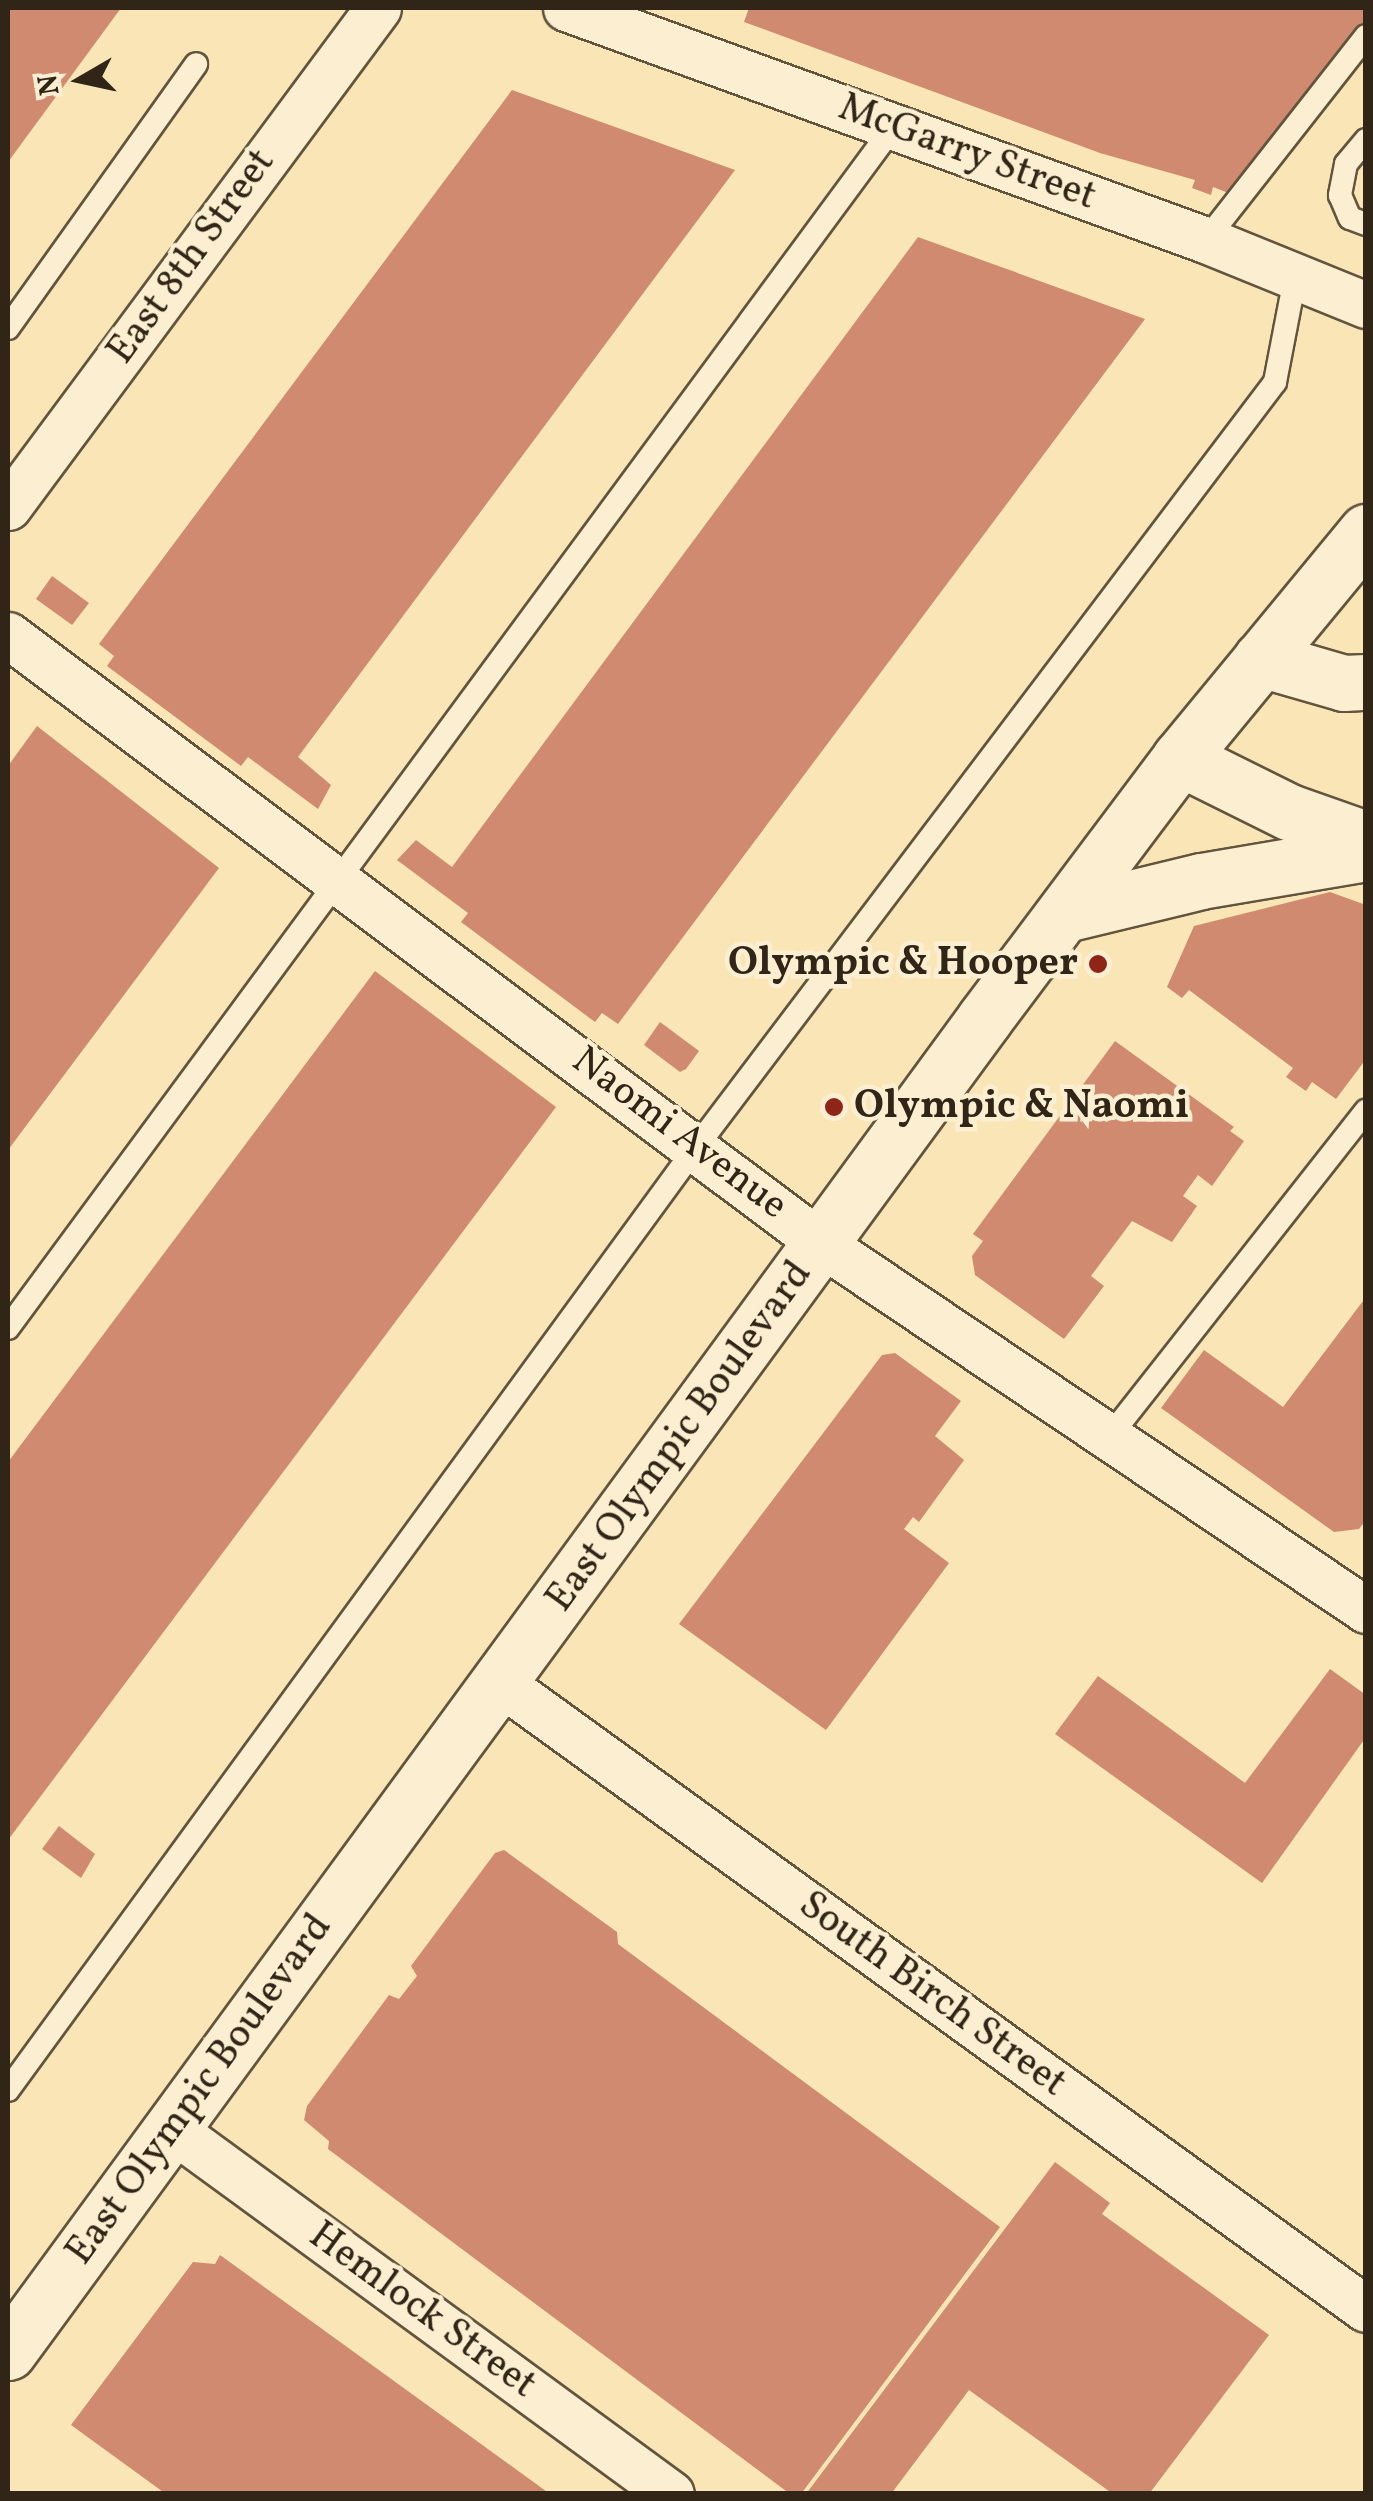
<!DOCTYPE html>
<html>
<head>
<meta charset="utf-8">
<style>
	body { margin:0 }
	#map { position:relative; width:1373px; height:2501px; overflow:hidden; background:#fae5b6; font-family:Vollkorn,serif }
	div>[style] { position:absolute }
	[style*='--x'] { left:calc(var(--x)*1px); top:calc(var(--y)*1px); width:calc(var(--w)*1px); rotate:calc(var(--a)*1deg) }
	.building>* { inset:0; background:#d08a6f }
	.roads { filter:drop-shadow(2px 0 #62553e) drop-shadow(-2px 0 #62553e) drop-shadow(0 2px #62553e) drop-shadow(0 -2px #62553e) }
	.service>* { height:22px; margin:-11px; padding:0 11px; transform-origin:11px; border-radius:11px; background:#fceed0 }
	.minor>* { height:45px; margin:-22.5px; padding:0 22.5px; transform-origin:22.5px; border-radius:22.5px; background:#fceed0 }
	.tertiary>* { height:55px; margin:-27.5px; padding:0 27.5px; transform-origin:27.5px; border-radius:27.5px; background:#fceed0 }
	.secondary>* { height:55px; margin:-27.5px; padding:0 27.5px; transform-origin:27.5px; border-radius:27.5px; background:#fceed0 }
	.dots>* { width:28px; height:28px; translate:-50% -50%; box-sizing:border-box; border:5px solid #fceed0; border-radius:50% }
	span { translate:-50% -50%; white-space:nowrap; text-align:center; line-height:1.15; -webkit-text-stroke:9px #fceed0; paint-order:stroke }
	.street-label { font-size:40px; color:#302516 }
	.poi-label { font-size:40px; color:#302516; font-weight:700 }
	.right { translate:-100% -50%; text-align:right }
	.left { translate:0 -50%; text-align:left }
	.frame { position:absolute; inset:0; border:10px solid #302516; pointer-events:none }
	.north { position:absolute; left:30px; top:30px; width:100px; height:100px; -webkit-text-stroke:8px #fceed0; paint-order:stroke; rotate:261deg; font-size:28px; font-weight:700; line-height:40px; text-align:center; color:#302516 }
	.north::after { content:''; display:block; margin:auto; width:35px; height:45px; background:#302516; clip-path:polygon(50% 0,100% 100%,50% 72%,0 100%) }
</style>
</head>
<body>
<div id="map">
	<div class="building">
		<i style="clip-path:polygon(8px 8px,121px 8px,8px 162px)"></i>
		<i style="clip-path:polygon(749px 8px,1366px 8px,1366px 23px,1231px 194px,1213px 187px,1211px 195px,1192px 188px,1195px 180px,1100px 153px,744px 22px)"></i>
		<i style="clip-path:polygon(512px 90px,735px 170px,298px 757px,331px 785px,318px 809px,248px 757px,241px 766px,107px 666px,114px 656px,99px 644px)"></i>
		<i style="clip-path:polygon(918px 237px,1145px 319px,618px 1024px,602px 1013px,595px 1022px,461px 922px,468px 913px,397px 860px,416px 840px,452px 867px)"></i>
		<i style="clip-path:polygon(52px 576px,89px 603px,72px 625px,36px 599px)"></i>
		<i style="clip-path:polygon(37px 726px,219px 868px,8px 1150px,8px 766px)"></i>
		<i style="clip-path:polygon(1330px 892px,1366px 905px,1366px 1059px,1336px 1099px,1312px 1082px,1306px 1091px,1286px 1077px,1293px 1068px,1189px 990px,1182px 998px,1167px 987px,1194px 926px)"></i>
		<i style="clip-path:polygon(375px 971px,556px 1107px,8px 1840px,8px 1462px)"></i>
		<i style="clip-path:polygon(660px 1022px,699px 1051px,686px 1069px,680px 1072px,644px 1045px)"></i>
		<i style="clip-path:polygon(1115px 1041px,1234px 1127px,1230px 1131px,1244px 1141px,1212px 1186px,1198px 1175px,1183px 1196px,1197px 1206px,1172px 1242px,1132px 1221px,1091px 1276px,1104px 1286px,1064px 1339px,975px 1275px,972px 1256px,983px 1241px,973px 1234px)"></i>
		<i style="clip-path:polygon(1366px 1297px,1366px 1520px,1359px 1529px,1334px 1532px,1161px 1408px,1204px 1350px,1283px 1407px)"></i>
		<i style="clip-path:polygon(895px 1353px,961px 1401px,935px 1436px,964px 1460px,919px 1522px,913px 1517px,904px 1529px,949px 1563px,826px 1730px,679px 1624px,882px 1355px)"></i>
		<i style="clip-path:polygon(1330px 1669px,1366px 1695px,1366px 1737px,1262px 1883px,1055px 1734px,1098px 1676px,1245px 1783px)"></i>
		<i style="clip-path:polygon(59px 1826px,95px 1854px,81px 1878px,42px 1849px)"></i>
		<i style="clip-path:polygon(504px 1850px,617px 1932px,618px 1944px,1000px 2227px,801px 2494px,790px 2494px,328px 2149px,329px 2141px,304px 2120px,307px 2106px,389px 1995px,399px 1999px,417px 1976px,411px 1966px,495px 1853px)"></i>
		<i style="clip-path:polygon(1055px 2162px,1110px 2203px,1102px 2214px,1269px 2335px,1149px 2494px,1113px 2494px,969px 2390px,891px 2494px,806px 2494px)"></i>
		<i style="clip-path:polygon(220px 2255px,550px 2494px,166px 2494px,71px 2425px,193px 2262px,215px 2264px)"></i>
	</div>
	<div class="roads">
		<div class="service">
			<i style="--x:1366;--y:140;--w:31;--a:130"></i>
			<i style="--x:1346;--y:164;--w:32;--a:101"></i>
			<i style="--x:1340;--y:195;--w:25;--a:67"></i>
			<i style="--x:1350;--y:218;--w:17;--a:21"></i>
			<i style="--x:1206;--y:240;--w:259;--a:-51.9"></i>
			<i style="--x:8;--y:328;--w:324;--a:-54.5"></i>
			<i style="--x:8;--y:1328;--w:1492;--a:-53.61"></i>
			<i style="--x:1110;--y:1436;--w:414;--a:-51.8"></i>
			<i style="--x:8;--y:2090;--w:1169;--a:-53.88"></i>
			<i style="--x:697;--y:1146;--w:958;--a:-52.89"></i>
			<i style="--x:1275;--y:382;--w:106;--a:-79.1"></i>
		</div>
		<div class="minor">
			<i style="--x:566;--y:8;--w:681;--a:19.93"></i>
			<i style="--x:1206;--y:240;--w:173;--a:22.1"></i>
			<i style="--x:8;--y:507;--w:621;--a:-53.44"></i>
			<i style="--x:8;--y:635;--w:1017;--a:36.8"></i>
			<i style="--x:822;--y:1244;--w:656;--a:33.93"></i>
			<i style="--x:498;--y:1681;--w:1071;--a:35.89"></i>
			<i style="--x:172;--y:2129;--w:618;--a:36.18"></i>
		</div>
		<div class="tertiary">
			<i style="--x:1261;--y:659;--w:86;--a:16.1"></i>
			<i style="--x:1344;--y:683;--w:22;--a:-3"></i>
			<i style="--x:1180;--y:758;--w:122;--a:26.4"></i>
			<i style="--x:1289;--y:812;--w:82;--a:19.3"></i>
		</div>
		<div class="secondary">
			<i style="--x:1065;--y:914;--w:140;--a:-13.6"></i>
			<i style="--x:1201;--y:881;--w:167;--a:-9.6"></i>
			<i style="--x:8;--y:2352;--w:1654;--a:-53.78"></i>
			<i style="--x:985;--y:1018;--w:325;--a:-53.1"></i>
			<i style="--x:1180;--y:758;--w:293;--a:-50.5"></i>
		</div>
	</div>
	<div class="dots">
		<i style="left:1098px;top:964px;background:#8f2418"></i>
		<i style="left:834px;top:1107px;background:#8f2418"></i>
	</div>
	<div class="street-label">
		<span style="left:967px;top:153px;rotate:20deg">McGarry Street</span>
		<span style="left:192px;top:257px;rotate:-54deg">East 8th Street</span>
		<span style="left:679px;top:1134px;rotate:37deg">Naomi Avenue</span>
		<span style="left:680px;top:1437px;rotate:-54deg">East Olympic Boulevard</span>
		<span style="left:932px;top:1995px;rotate:36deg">South Birch Street</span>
		<span style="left:200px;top:2090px;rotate:-54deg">East Olympic Boulevard</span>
		<span style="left:422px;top:2311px;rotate:36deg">Hemlock Street</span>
	</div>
	<div class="poi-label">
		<span class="right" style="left:1078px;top:964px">Olympic &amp; Hooper</span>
		<span class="left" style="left:854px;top:1107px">Olympic &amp; Naomi</span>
	</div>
	<div class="frame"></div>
	<div class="north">N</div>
</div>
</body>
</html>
